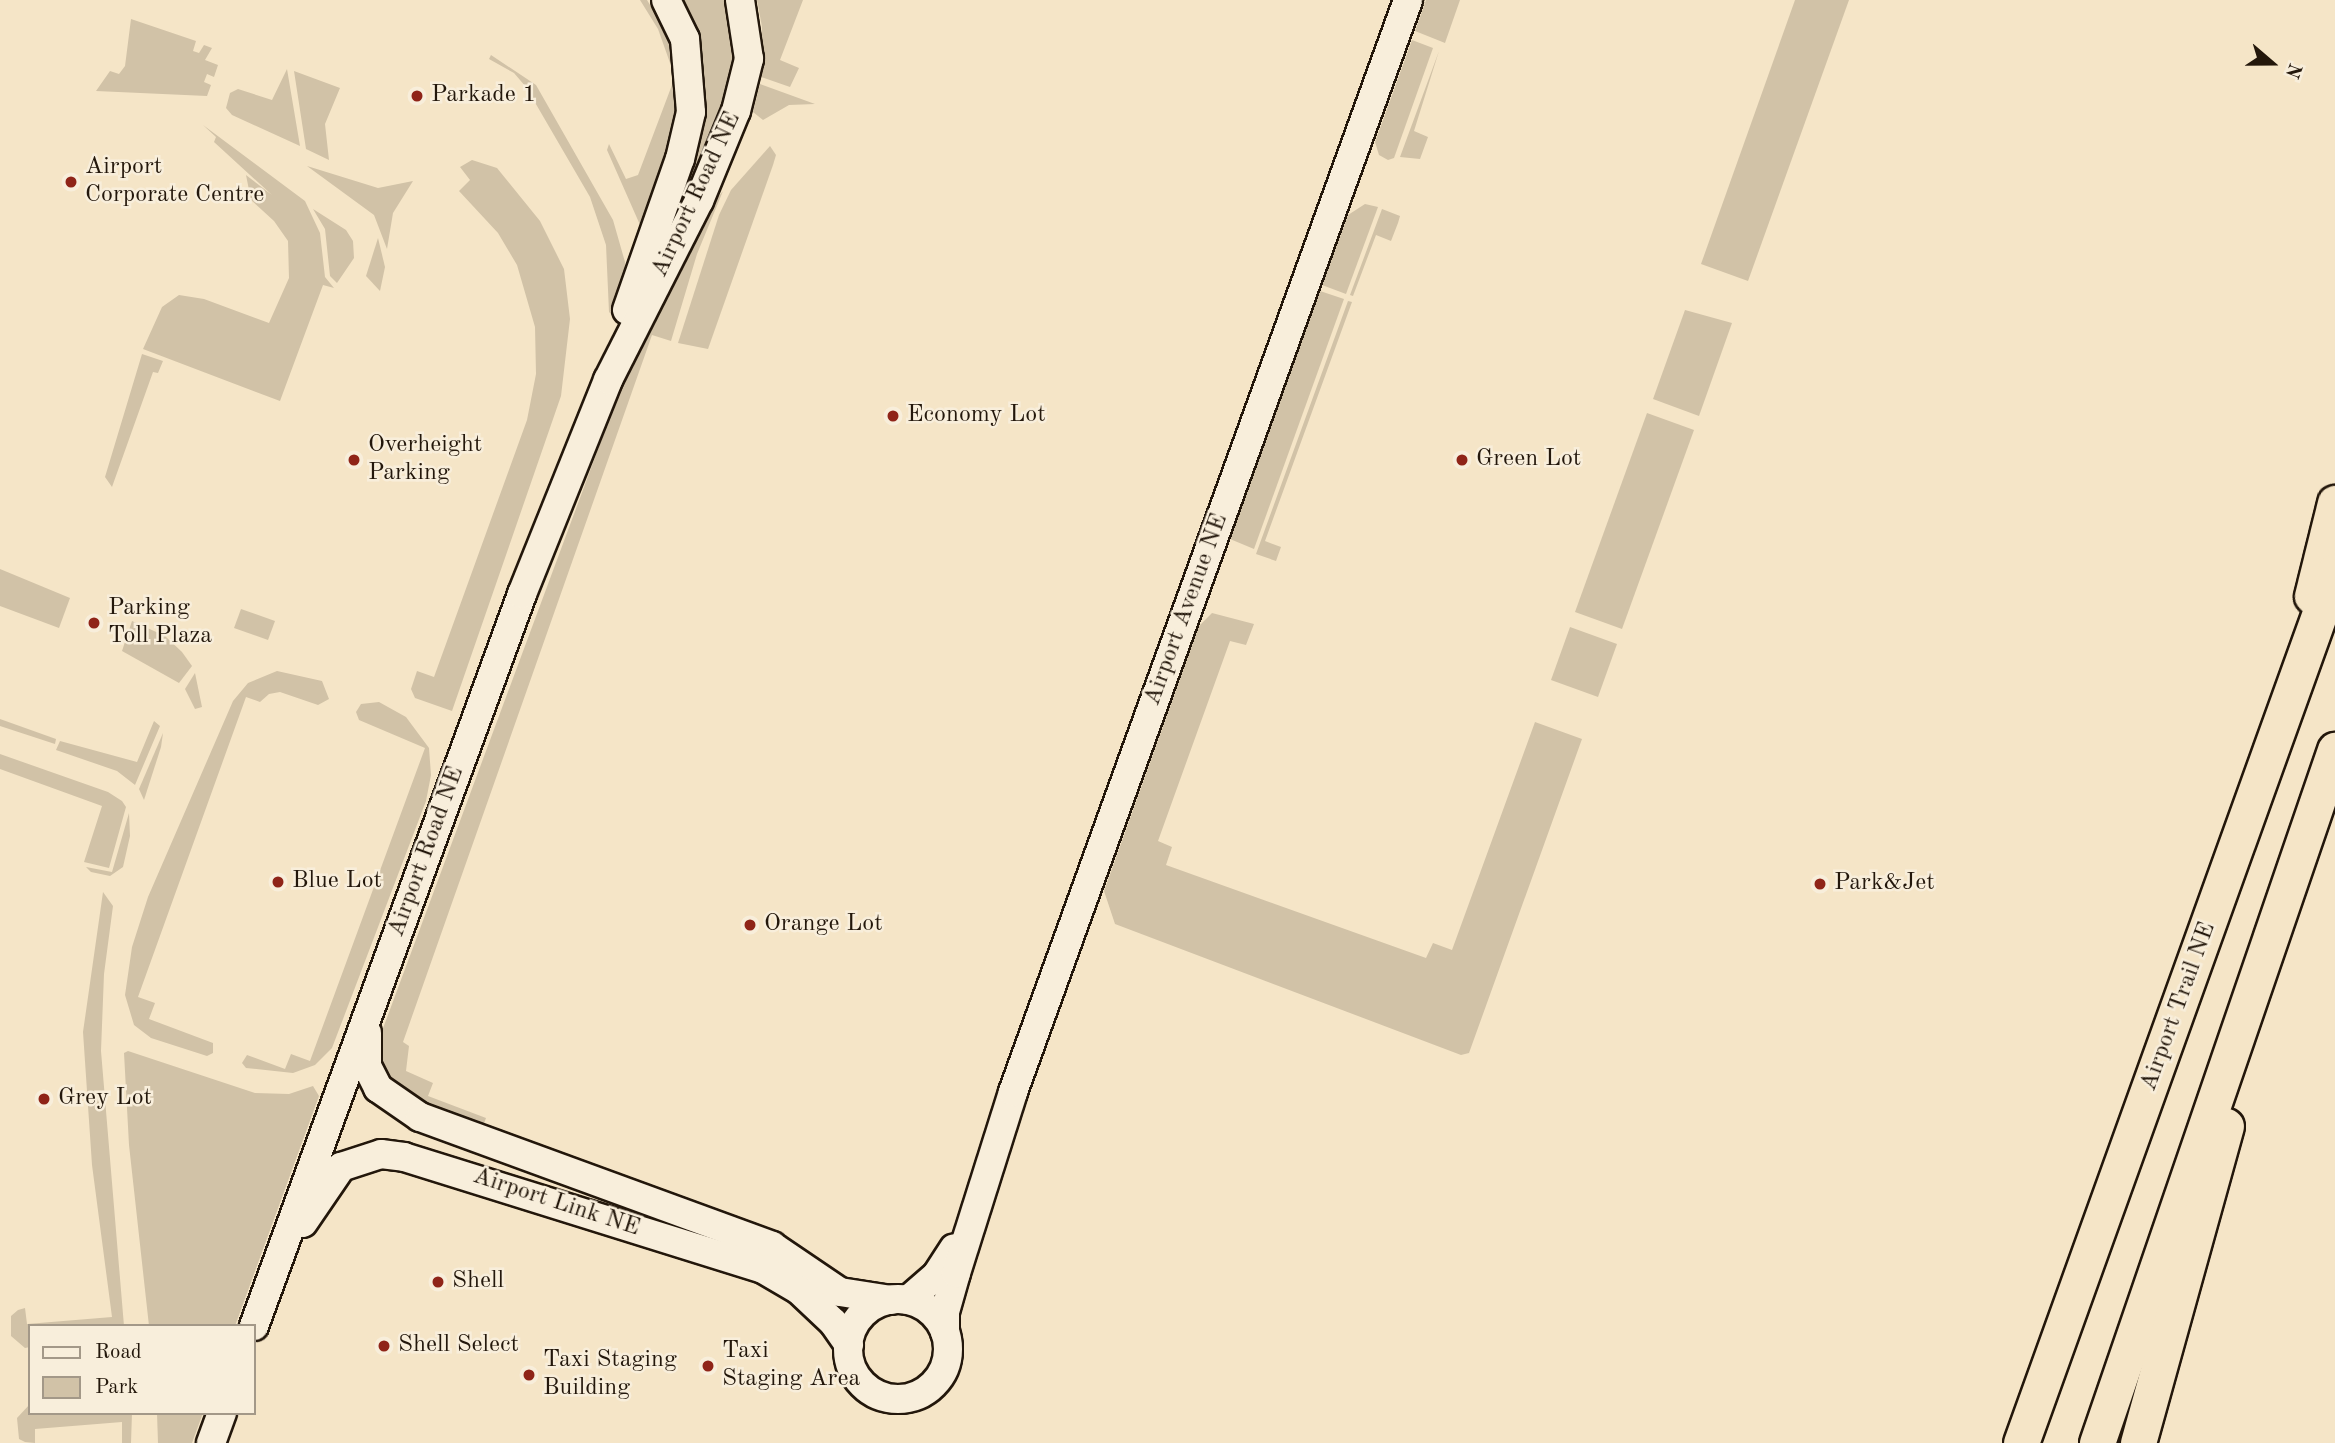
<!DOCTYPE html>
<html>
<head>
<meta charset="utf-8">
<style>
	body { margin:0 }
	#map { position:relative; width:2335px; height:1443px; overflow:hidden; background:#f5e5c7; font-family:"Old Standard TT",serif }
	div>[style] { position:absolute }
	[style*='--x'] { left:calc(var(--x)*1px); top:calc(var(--y)*1px); width:calc(var(--w)*1px); rotate:calc(var(--a)*1deg) }
	.green>* { inset:0; background:#d1c2a7 }
	.roads { filter:drop-shadow(2px 0 #23170b) drop-shadow(-2px 0 #23170b) drop-shadow(0 2px #23170b) drop-shadow(0 -2px #23170b) }
	.secondary>* { height:28px; margin:-14px; padding:0 14px; transform-origin:14px; border-radius:14px; background:#f8eedb }
	.secondary>.ring { margin:-14px; padding:0; box-sizing:content-box; background:none; border:28px solid #f8eedb; border-radius:50% }
	.highway>* { height:35px; margin:-17.5px; padding:0 17.5px; transform-origin:17.5px; border-radius:17.5px; background:#f5e5c7 }
	.dots>* { width:19px; height:19px; translate:-50% -50%; box-sizing:border-box; border:4px solid #f8eedb; border-radius:50% }
	span { translate:-50% -50%; white-space:nowrap; text-align:center; line-height:1.15; -webkit-text-stroke:5px #f8eedb; paint-order:stroke }
	.poi-label { font-size:24px; color:#23170b }
	.left { translate:0 -50%; text-align:left }
	.street-label { font-size:24px; color:#23170b }
	.legend { position:absolute; left:28px; top:1324px; width:228px; height:91px; box-sizing:border-box; background:#f8eedb; border:2px solid #a39888; margin:0; padding:9px 12px; list-style:none; font-size:21px; color:#23170b }
	.legend li { display:flex; align-items:center; gap:14px; height:35px }
	.legend b { width:35px; border:2px solid #a39888 }
	.north { position:absolute; left:2237px; top:28px; width:70px; height:70px; -webkit-text-stroke:5px #f8eedb; paint-order:stroke; rotate:110deg; font-size:19px; font-weight:700; line-height:28px; text-align:center; color:#23170b }
	.north::after { content:''; display:block; margin:auto; width:24px; height:32px; background:#23170b; clip-path:polygon(50% 0,100% 100%,50% 72%,0 100%) }
</style>
</head>
<body>
<div id="map">
	<div class="green">
		<i style="clip-path:polygon(640px 0,647px 0,668px 35px,678px 76px,677px 124px,644px 234px,607px 150px,609px 144px,626px 179px,638px 175px,675px 77px,658px 29px)"></i>
		<i style="clip-path:polygon(680px 0,729px 0,736px 29px,736px 74px,685px 196px,680px 195px,703px 99px,697px 44px)"></i>
		<i style="clip-path:polygon(757px 0,803px 0,780px 60px,799px 68px,790px 87px,761px 77px,762px 27px)"></i>
		<i style="clip-path:polygon(1426px 0,1460px 0,1445px 43px,1415px 31px)"></i>
		<i style="clip-path:polygon(1795px 0,1849px 0,1748px 281px,1701px 264px)"></i>
		<i style="clip-path:polygon(131px 19px,196px 41px,193px 51px,199px 53px,204px 45px,212px 48px,205px 60px,218px 65px,214px 77px,207px 74px,204px 82px,211px 85px,207px 96px,96px 91px,110px 71px,119px 74px,125px 66px)"></i>
		<i style="clip-path:polygon(1412px 40px,1433px 48px,1394px 158px,1388px 160px,1379px 155px,1375px 142px)"></i>
		<i style="clip-path:polygon(1439px 51px,1414px 131px,1428px 137px,1420px 159px,1400px 157px)"></i>
		<i style="clip-path:polygon(491px 55px,536px 85px,613px 220px,625px 262px,624px 284px,613px 316px,609px 312px,606px 245px,590px 197px,526px 87px,514px 73px,489px 59px)"></i>
		<i style="clip-path:polygon(287px 69px,300px 146px,232px 115px,226px 108px,230px 93px,238px 89px,272px 100px)"></i>
		<i style="clip-path:polygon(294px 71px,340px 88px,325px 124px,329px 160px,306px 149px)"></i>
		<i style="clip-path:polygon(760px 84px,815px 104px,789px 105px,763px 120px,753px 112px)"></i>
		<i style="clip-path:polygon(203px 125px,305px 201px,320px 233px,325px 277px,334px 288px,323px 285px,280px 401px,143px 349px,162px 307px,179px 295px,204px 299px,269px 323px,289px 278px,288px 241px,274px 221px,251px 200px,246px 175px,272px 195px,214px 142px,216px 137px)"></i>
		<i style="clip-path:polygon(770px 146px,776px 155px,773px 165px,708px 349px,678px 343px,719px 215px,731px 190px)"></i>
		<i style="clip-path:polygon(472px 160px,497px 168px,540px 221px,564px 269px,570px 319px,561px 396px,452px 711px,415px 698px,411px 689px,417px 671px,434px 677px,527px 420px,536px 374px,535px 327px,517px 265px,498px 233px,459px 191px,470px 180px,460px 167px)"></i>
		<i style="clip-path:polygon(307px 166px,378px 188px,413px 181px,393px 213px,387px 249px,374px 215px)"></i>
		<i style="clip-path:polygon(723px 191px,697px 254px,671px 341px,652px 335px,403px 1042px,409px 1046px,406px 1071px,433px 1083px,428px 1096px,486px 1118px,482px 1129px,433px 1111px,385px 1079px,378px 1056px,382px 1031px,626px 374px,705px 213px)"></i>
		<i style="clip-path:polygon(1365px 204px,1378px 207px,1346px 294px,1322px 285px,1348px 215px)"></i>
		<i style="clip-path:polygon(313px 209px,346px 230px,353px 241px,354px 258px,337px 283px,330px 276px,325px 229px)"></i>
		<i style="clip-path:polygon(1382px 209px,1400px 216px,1398px 223px,1391px 241px,1376px 235px,1353px 296px,1350px 295px)"></i>
		<i style="clip-path:polygon(378px 238px,385px 267px,380px 291px,366px 276px)"></i>
		<i style="clip-path:polygon(1320px 291px,1344px 299px,1254px 549px,1230px 539px)"></i>
		<i style="clip-path:polygon(1348px 301px,1352px 302px,1265px 541px,1281px 547px,1276px 561px,1256px 554px)"></i>
		<i style="clip-path:polygon(1685px 310px,1732px 323px,1699px 416px,1653px 399px)"></i>
		<i style="clip-path:polygon(142px 354px,163px 361px,158px 373px,153px 372px,112px 487px,105px 477px)"></i>
		<i style="clip-path:polygon(1647px 413px,1694px 430px,1622px 629px,1575px 612px)"></i>
		<i style="clip-path:polygon(0 569px,70px 598px,59px 628px,0 606px)"></i>
		<i style="clip-path:polygon(241px 609px,275px 621px,268px 640px,234px 628px)"></i>
		<i style="clip-path:polygon(1212px 613px,1254px 624px,1246px 645px,1230px 641px,1158px 841px,1172px 847px,1166px 865px,1426px 958px,1433px 943px,1452px 950px,1535px 722px,1582px 739px,1469px 1053px,1461px 1055px,1115px 924px,1104px 891px,1199px 626px)"></i>
		<i style="clip-path:polygon(132px 621px,165px 636px,182px 652px,192px 666px,179px 683px,122px 651px)"></i>
		<i style="clip-path:polygon(1570px 627px,1617px 644px,1598px 697px,1551px 680px)"></i>
		<i style="clip-path:polygon(277px 671px,322px 681px,329px 699px,318px 705px,280px 692px,269px 694px,260px 702px,246px 697px,138px 997px,155px 1003px,149px 1019px,213px 1043px,213px 1053px,207px 1056px,151px 1038px,134px 1025px,125px 995px,132px 947px,148px 897px,233px 701px,248px 683px)"></i>
		<i style="clip-path:polygon(195px 673px,202px 707px,195px 709px,185px 689px)"></i>
		<i style="clip-path:polygon(379px 702px,406px 717px,429px 748px,431px 775px,426px 801px,332px 1048px,315px 1065px,293px 1073px,246px 1068px,242px 1063px,247px 1055px,285px 1069px,291px 1054px,310px 1061px,425px 748px,359px 720px,356px 712px,361px 704px)"></i>
		<i style="clip-path:polygon(0 719px,56px 739px,55px 744px,0 726px)"></i>
		<i style="clip-path:polygon(154px 721px,160px 726px,135px 785px,117px 771px,56px 750px,60px 741px,137px 762px)"></i>
		<i style="clip-path:polygon(163px 733px,161px 747px,144px 800px,139px 789px)"></i>
		<i style="clip-path:polygon(0 754px,108px 792px,122px 801px,126px 807px,109px 868px,84px 862px,102px 806px,0 769px)"></i>
		<i style="clip-path:polygon(129px 813px,130px 836px,123px 867px,110px 876px,91px 872px,86px 867px,112px 872px)"></i>
		<i style="clip-path:polygon(103px 892px,113px 906px,104px 974px,101px 1051px,124px 1326px,30px 1326px,30px 1347px,25px 1348px,11px 1336px,11px 1316px,18px 1310px,25px 1308px,27px 1324px,112px 1317px,92px 1165px,83px 1032px)"></i>
		<i style="clip-path:polygon(128px 1051px,255px 1093px,289px 1094px,313px 1086px,319px 1096px,235px 1326px,149px 1326px,129px 1145px,124px 1053px)"></i>
		<i style="clip-path:polygon(30px 1404px,30px 1413px,132px 1413px,131px 1443px,122px 1443px,122px 1422px,35px 1429px,35px 1443px,25px 1442px,19px 1439px,17px 1418px)"></i>
		<i style="clip-path:polygon(157px 1413px,203px 1413px,192px 1443px,158px 1443px)"></i>
	</div>
	<div class="roads">
		<div class="secondary">
			<i style="--x:627;--y:310;--w:160;--a:-70.7"></i>
			<i style="--x:680;--y:159;--w:48;--a:-76.8"></i>
			<i style="--x:691;--y:112;--w:73;--a:-94.7"></i>
			<i style="--x:685;--y:39;--w:43;--a:-116"></i>
			<i style="--x:367;--y:1033;--w:33;--a:90"></i>
			<i style="--x:367;--y:1066;--w:25;--a:63"></i>
			<i style="--x:378;--y:1088;--w:51;--a:34.6"></i>
			<i style="--x:420;--y:1117;--w:375;--a:20.1"></i>
			<i style="--x:772;--y:1246;--w:82;--a:34.1"></i>
			<i style="--x:840;--y:1292;--w:52;--a:8.9"></i>
			<i style="--x:303;--y:1223;--w:68;--a:-55.8"></i>
			<i style="--x:341;--y:1167;--w:42;--a:-18"></i>
			<i style="--x:381;--y:1154;--w:23;--a:7"></i>
			<i style="--x:404;--y:1157;--w:376;--a:17.3"></i>
			<i style="--x:763;--y:1269;--w:42;--a:30.3"></i>
			<i style="--x:799;--y:1290;--w:47;--a:43.3"></i>
			<i style="--x:833;--y:1322;--w:28;--a:55"></i>
			<i class="ring" style="left:848px;top:1299px;width:72px;height:72px"></i>
			<i style="--x:908;--y:1300;--w:37;--a:-41"></i>
			<i style="--x:936;--y:1276;--w:33;--a:-57"></i>
			<i style="--x:254;--y:1326;--w:780;--a:-69.89"></i>
			<i style="--x:522;--y:594;--w:231;--a:-68.1"></i>
			<i style="--x:608;--y:380;--w:201;--a:-63.1"></i>
			<i style="--x:699;--y:201;--w:97;--a:-67.7"></i>
			<i style="--x:736;--y:111;--w:54;--a:-76"></i>
			<i style="--x:749;--y:59;--w:60;--a:-98.7"></i>
			<i style="--x:945;--y:1332;--w:20;--a:-90"></i>
			<i style="--x:945;--y:1312;--w:41;--a:-74.2"></i>
			<i style="--x:956;--y:1273;--w:190;--a:-72.5"></i>
			<i style="--x:1013;--y:1092;--w:1161;--a:-70.11"></i>
			<i style="--x:211;--y:1443;--w:32;--a:-70"></i>
		</div>
		<div class="highway">
			<i style="--x:2312;--y:596;--w:96;--a:-76.1"></i>
			<i style="--x:2021;--y:1443;--w:927;--a:-70.2"></i>
			<i style="--x:2097;--y:1443;--w:733;--a:-71.05"></i>
			<i style="--x:2138;--y:1443;--w:329;--a:-74.5"></i>
		</div>
	</div>
	<div class="dots">
		<i style="left:417px;top:96px;background:#8f2418"></i>
		<i style="left:71px;top:182px;background:#8f2418"></i>
		<i style="left:893px;top:416px;background:#8f2418"></i>
		<i style="left:354px;top:460px;background:#8f2418"></i>
		<i style="left:1462px;top:460px;background:#8f2418"></i>
		<i style="left:94px;top:623px;background:#8f2418"></i>
		<i style="left:278px;top:882px;background:#8f2418"></i>
		<i style="left:1820px;top:884px;background:#8f2418"></i>
		<i style="left:750px;top:925px;background:#8f2418"></i>
		<i style="left:44px;top:1099px;background:#8f2418"></i>
		<i style="left:438px;top:1282px;background:#8f2418"></i>
		<i style="left:384px;top:1346px;background:#8f2418"></i>
		<i style="left:708px;top:1366px;background:#8f2418"></i>
		<i style="left:529px;top:1375px;background:#8f2418"></i>
	</div>
	<div class="poi-label">
		<span class="left" style="left:431px;top:96px">Parkade 1</span>
		<span class="left" style="left:85px;top:182px">Airport<br>Corporate Centre</span>
		<span class="left" style="left:907px;top:416px">Economy Lot</span>
		<span class="left" style="left:368px;top:460px">Overheight<br>Parking</span>
		<span class="left" style="left:1476px;top:460px">Green Lot</span>
		<span class="left" style="left:108px;top:623px">Parking<br>Toll Plaza</span>
		<span class="left" style="left:292px;top:882px">Blue Lot</span>
		<span class="left" style="left:1834px;top:884px">Park&amp;Jet</span>
		<span class="left" style="left:764px;top:925px">Orange Lot</span>
		<span class="left" style="left:58px;top:1099px">Grey Lot</span>
		<span class="left" style="left:452px;top:1282px">Shell</span>
		<span class="left" style="left:398px;top:1346px">Shell Select</span>
		<span class="left" style="left:722px;top:1366px">Taxi<br>Staging Area</span>
		<span class="left" style="left:543px;top:1375px">Taxi Staging<br>Building</span>
	</div>
	<div class="street-label">
		<span style="left:697px;top:195px;rotate:-65deg">Airport Road NE</span>
		<span style="left:1187px;top:610px;rotate:-70deg">Airport Avenue NE</span>
		<span style="left:427px;top:852px;rotate:-70deg">Airport Road NE</span>
		<span style="left:2179px;top:1007px;rotate:-70deg">Airport Trail NE</span>
		<span style="left:556px;top:1203px;rotate:18deg">Airport Link NE</span>
	</div>
	<ul class="legend">
	<li><b style="height:9px;background:#f8eedb"></b>Road</li>
	<li><b style="height:19px;background:#d1c2a7"></b>Park</li>
	</ul>
	<div class="north">N</div>
</div>
</body>
</html>
